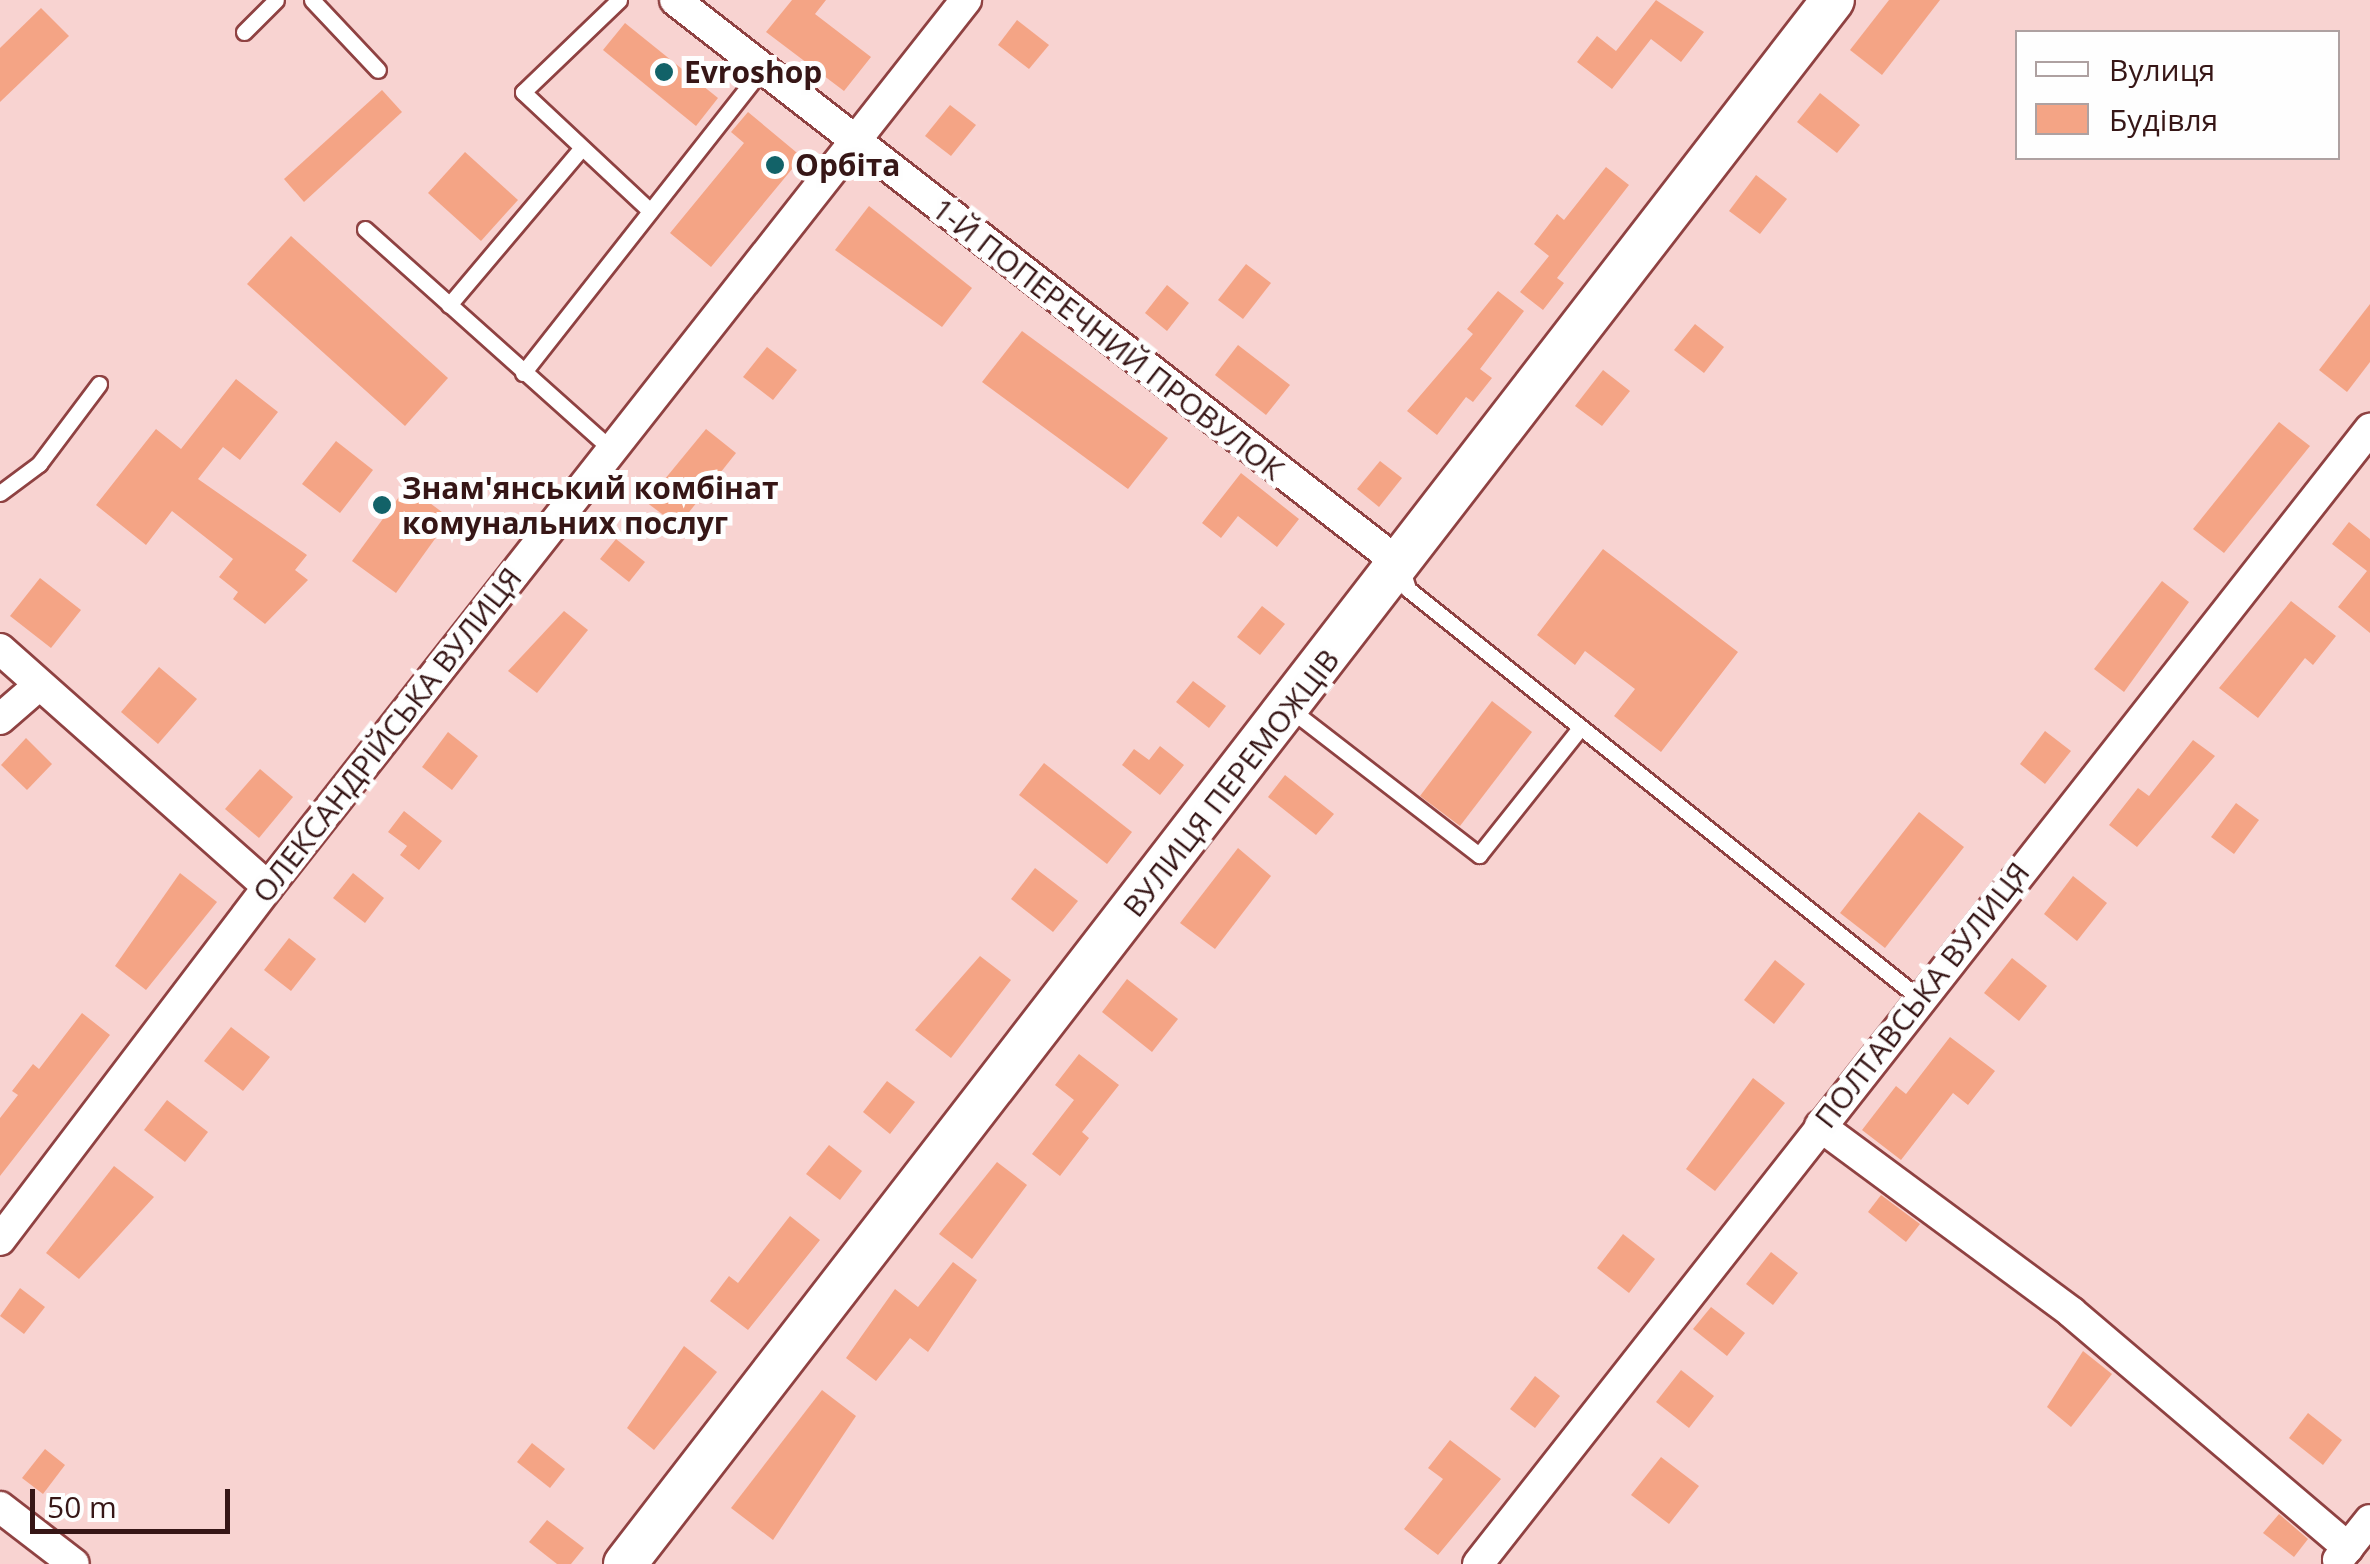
<!DOCTYPE html>
<html>
<head>
<meta charset="utf-8">
<style>
	body { margin:0 }
	#map { position:relative; width:2370px; height:1564px; overflow:hidden; background:#f8d3d1; font-family:"Open Sans",sans-serif }
	div>[style] { position:absolute }
	[style*='--x'] { left:calc(var(--x)*1px); top:calc(var(--y)*1px); width:calc(var(--w)*1px); rotate:calc(var(--a)*1deg) }
	.building>* { inset:0; background:#f4a485 }
	.roads { filter:drop-shadow(2px 0 #8f4242) drop-shadow(-2px 0 #8f4242) drop-shadow(0 2px #8f4242) drop-shadow(0 -2px #8f4242) }
	.lane>* { height:15px; margin:-7.5px; padding:0 7.5px; transform-origin:7.5px; border-radius:7.5px; background:#fff }
	.street>* { height:30px; margin:-15px; padding:0 15px; transform-origin:15px; border-radius:15px; background:#fff }
	.secondary>* { height:42px; margin:-21px; padding:0 21px; transform-origin:21px; border-radius:21px; background:#fff }
	.dots>* { width:28px; height:28px; translate:-50% -50%; box-sizing:border-box; border:5px solid #fefefe; border-radius:50% }
	span { translate:-50% -50%; white-space:nowrap; text-align:center; line-height:1.15; -webkit-text-stroke:10px #fefefe; paint-order:stroke }
	.poi-label { font-size:30px; color:#361616; font-weight:700 }
	.left { translate:0 -50%; text-align:left }
	.street-label { font-size:30px; color:#361616 }
	.legend { position:absolute; left:2015px; top:30px; width:325px; height:130px; box-sizing:border-box; background:#fefefe; border:2px solid #aea1a1; margin:0; padding:12px 18px; list-style:none; font-size:30px; color:#361616 }
	.legend li { display:flex; align-items:center; gap:20px; height:50px }
	.legend b { width:50px; border:2px solid #aea1a1 }
	.scale { position:absolute; left:30px; top:1489px; width:200px; height:45px; box-sizing:border-box; border:5px solid #361616; border-top:0; padding-left:12px; font-size:30px; line-height:35px; white-space:nowrap; color:#361616; -webkit-text-stroke:8px #fefefe; paint-order:stroke }
</style>
</head>
<body>
<div id="map">
	<div class="building">
		<i style="clip-path:polygon(792px 0,826px 0,815px 14px,871px 57px,844px 91px,766px 32px)"></i>
		<i style="clip-path:polygon(1656px 0,1704px 32px,1681px 62px,1651px 39px,1612px 89px,1577px 62px,1597px 36px,1616px 51px)"></i>
		<i style="clip-path:polygon(1889px 0,1940px 0,1882px 75px,1850px 50px)"></i>
		<i style="clip-path:polygon(41px 8px,69px 36px,0 102px,0 48px)"></i>
		<i style="clip-path:polygon(1017px 20px,1049px 45px,1029px 69px,998px 45px)"></i>
		<i style="clip-path:polygon(625px 23px,718px 98px,696px 126px,603px 50px)"></i>
		<i style="clip-path:polygon(382px 90px,402px 112px,304px 202px,284px 179px)"></i>
		<i style="clip-path:polygon(1820px 93px,1860px 125px,1837px 153px,1797px 122px)"></i>
		<i style="clip-path:polygon(950px 105px,976px 125px,951px 156px,925px 136px)"></i>
		<i style="clip-path:polygon(748px 112px,802px 157px,711px 267px,670px 233px,744px 143px,731px 132px)"></i>
		<i style="clip-path:polygon(465px 152px,518px 200px,481px 241px,428px 193px)"></i>
		<i style="clip-path:polygon(1606px 167px,1629px 185px,1557px 278px,1564px 283px,1543px 310px,1520px 292px,1549px 256px,1534px 244px,1557px 214px,1564px 220px)"></i>
		<i style="clip-path:polygon(1756px 175px,1787px 199px,1760px 234px,1729px 211px)"></i>
		<i style="clip-path:polygon(869px 206px,972px 288px,942px 327px,835px 250px)"></i>
		<i style="clip-path:polygon(291px 236px,448px 378px,405px 426px,247px 284px)"></i>
		<i style="clip-path:polygon(1246px 264px,1271px 283px,1243px 319px,1218px 300px)"></i>
		<i style="clip-path:polygon(1167px 285px,1189px 303px,1167px 331px,1145px 313px)"></i>
		<i style="clip-path:polygon(1498px 291px,1524px 311px,1480px 369px,1492px 378px,1473px 402px,1466px 397px,1437px 435px,1407px 411px,1473px 334px,1467px 329px)"></i>
		<i style="clip-path:polygon(2370px 304px,2370px 362px,2347px 392px,2319px 370px)"></i>
		<i style="clip-path:polygon(1695px 324px,1724px 347px,1704px 373px,1674px 350px)"></i>
		<i style="clip-path:polygon(1022px 331px,1168px 438px,1128px 489px,982px 382px)"></i>
		<i style="clip-path:polygon(1238px 345px,1290px 385px,1266px 415px,1215px 375px)"></i>
		<i style="clip-path:polygon(767px 347px,797px 370px,773px 400px,743px 377px)"></i>
		<i style="clip-path:polygon(1603px 370px,1630px 391px,1602px 426px,1575px 406px)"></i>
		<i style="clip-path:polygon(236px 379px,278px 412px,240px 460px,223px 447px,198px 479px,307px 555px,295px 570px,308px 580px,265px 624px,233px 599px,238px 592px,219px 577px,233px 559px,172px 511px,146px 545px,96px 505px,156px 429px,181px 449px)"></i>
		<i style="clip-path:polygon(2279px 422px,2310px 446px,2224px 553px,2193px 529px)"></i>
		<i style="clip-path:polygon(706px 429px,736px 453px,678px 526px,646px 502px)"></i>
		<i style="clip-path:polygon(336px 441px,373px 470px,340px 513px,302px 484px)"></i>
		<i style="clip-path:polygon(1380px 461px,1402px 478px,1379px 507px,1357px 489px)"></i>
		<i style="clip-path:polygon(1241px 473px,1299px 519px,1277px 547px,1238px 516px,1221px 538px,1202px 523px)"></i>
		<i style="clip-path:polygon(407px 486px,450px 518px,396px 593px,352px 561px)"></i>
		<i style="clip-path:polygon(2349px 522px,2370px 539px,2370px 633px,2338px 607px,2367px 571px,2332px 544px)"></i>
		<i style="clip-path:polygon(616px 539px,645px 562px,629px 582px,600px 559px)"></i>
		<i style="clip-path:polygon(1603px 549px,1738px 652px,1661px 752px,1614px 716px,1635px 689px,1585px 651px,1575px 665px,1537px 635px)"></i>
		<i style="clip-path:polygon(40px 578px,81px 610px,51px 648px,10px 616px)"></i>
		<i style="clip-path:polygon(2162px 581px,2189px 602px,2124px 692px,2094px 669px)"></i>
		<i style="clip-path:polygon(2291px 601px,2336px 636px,2313px 665px,2305px 658px,2258px 718px,2219px 688px)"></i>
		<i style="clip-path:polygon(1262px 606px,1285px 624px,1260px 655px,1237px 637px)"></i>
		<i style="clip-path:polygon(564px 611px,588px 630px,537px 693px,508px 671px)"></i>
		<i style="clip-path:polygon(159px 667px,197px 699px,158px 744px,121px 712px)"></i>
		<i style="clip-path:polygon(1193px 681px,1226px 706px,1209px 728px,1176px 702px)"></i>
		<i style="clip-path:polygon(1492px 701px,1532px 732px,1460px 826px,1420px 796px)"></i>
		<i style="clip-path:polygon(2045px 731px,2071px 751px,2045px 784px,2020px 764px)"></i>
		<i style="clip-path:polygon(448px 732px,478px 756px,452px 790px,422px 767px)"></i>
		<i style="clip-path:polygon(26px 738px,52px 764px,27px 790px,1px 765px)"></i>
		<i style="clip-path:polygon(2193px 740px,2215px 756px,2137px 847px,2109px 825px,2138px 788px,2149px 796px)"></i>
		<i style="clip-path:polygon(1160px 746px,1184px 765px,1160px 795px,1122px 765px,1134px 749px,1149px 760px)"></i>
		<i style="clip-path:polygon(1044px 763px,1132px 832px,1107px 864px,1019px 795px)"></i>
		<i style="clip-path:polygon(260px 769px,293px 797px,259px 838px,225px 809px)"></i>
		<i style="clip-path:polygon(1285px 775px,1334px 814px,1316px 835px,1268px 797px)"></i>
		<i style="clip-path:polygon(2236px 803px,2259px 820px,2234px 854px,2211px 837px)"></i>
		<i style="clip-path:polygon(404px 811px,442px 841px,419px 870px,400px 855px,407px 846px,388px 832px)"></i>
		<i style="clip-path:polygon(1919px 812px,1964px 847px,1885px 948px,1840px 913px)"></i>
		<i style="clip-path:polygon(1238px 848px,1271px 876px,1215px 949px,1180px 923px)"></i>
		<i style="clip-path:polygon(1035px 868px,1078px 901px,1053px 932px,1011px 899px)"></i>
		<i style="clip-path:polygon(180px 873px,217px 902px,146px 990px,115px 966px)"></i>
		<i style="clip-path:polygon(353px 873px,384px 898px,365px 923px,333px 898px)"></i>
		<i style="clip-path:polygon(2073px 876px,2107px 903px,2077px 941px,2044px 914px)"></i>
		<i style="clip-path:polygon(289px 938px,316px 959px,291px 991px,264px 970px)"></i>
		<i style="clip-path:polygon(980px 956px,1011px 980px,951px 1058px,915px 1030px)"></i>
		<i style="clip-path:polygon(2012px 958px,2047px 986px,2019px 1021px,1984px 993px)"></i>
		<i style="clip-path:polygon(1775px 960px,1805px 984px,1774px 1024px,1744px 1000px)"></i>
		<i style="clip-path:polygon(1127px 979px,1178px 1019px,1152px 1052px,1102px 1012px)"></i>
		<i style="clip-path:polygon(82px 1013px,110px 1035px,0 1176px,0 1118px,18px 1095px,12px 1091px,33px 1064px,39px 1069px)"></i>
		<i style="clip-path:polygon(231px 1027px,270px 1057px,243px 1091px,204px 1061px)"></i>
		<i style="clip-path:polygon(1950px 1037px,1995px 1071px,1968px 1105px,1953px 1093px,1901px 1160px,1862px 1130px,1896px 1086px,1906px 1094px)"></i>
		<i style="clip-path:polygon(1079px 1054px,1119px 1085px,1082px 1132px,1089px 1138px,1060px 1176px,1032px 1154px,1074px 1100px,1055px 1085px)"></i>
		<i style="clip-path:polygon(1753px 1078px,1785px 1103px,1715px 1191px,1686px 1169px)"></i>
		<i style="clip-path:polygon(887px 1081px,915px 1102px,890px 1134px,863px 1112px)"></i>
		<i style="clip-path:polygon(167px 1100px,208px 1132px,185px 1162px,144px 1130px)"></i>
		<i style="clip-path:polygon(829px 1145px,862px 1171px,840px 1200px,806px 1174px)"></i>
		<i style="clip-path:polygon(997px 1162px,1027px 1185px,972px 1259px,939px 1234px)"></i>
		<i style="clip-path:polygon(114px 1166px,154px 1197px,79px 1279px,46px 1253px)"></i>
		<i style="clip-path:polygon(1881px 1195px,1920px 1224px,1906px 1242px,1868px 1212px)"></i>
		<i style="clip-path:polygon(790px 1216px,820px 1240px,748px 1330px,710px 1301px,729px 1276px,738px 1283px)"></i>
		<i style="clip-path:polygon(1623px 1234px,1655px 1259px,1629px 1293px,1597px 1268px)"></i>
		<i style="clip-path:polygon(1771px 1252px,1798px 1273px,1773px 1305px,1746px 1284px)"></i>
		<i style="clip-path:polygon(953px 1262px,977px 1280px,928px 1352px,910px 1338px,876px 1381px,846px 1358px,895px 1289px,918px 1307px)"></i>
		<i style="clip-path:polygon(20px 1288px,45px 1307px,24px 1334px,0 1316px)"></i>
		<i style="clip-path:polygon(1711px 1307px,1745px 1333px,1727px 1356px,1693px 1329px)"></i>
		<i style="clip-path:polygon(684px 1346px,717px 1372px,654px 1450px,627px 1428px)"></i>
		<i style="clip-path:polygon(2083px 1351px,2112px 1374px,2071px 1427px,2047px 1407px)"></i>
		<i style="clip-path:polygon(1681px 1370px,1714px 1396px,1689px 1428px,1656px 1402px)"></i>
		<i style="clip-path:polygon(1535px 1376px,1560px 1396px,1535px 1428px,1510px 1409px)"></i>
		<i style="clip-path:polygon(822px 1390px,856px 1416px,773px 1540px,731px 1508px)"></i>
		<i style="clip-path:polygon(2308px 1413px,2342px 1440px,2323px 1465px,2289px 1438px)"></i>
		<i style="clip-path:polygon(1450px 1440px,1501px 1479px,1438px 1555px,1404px 1529px,1443px 1479px,1428px 1468px)"></i>
		<i style="clip-path:polygon(532px 1443px,565px 1469px,550px 1488px,517px 1462px)"></i>
		<i style="clip-path:polygon(45px 1449px,65px 1465px,43px 1494px,22px 1478px)"></i>
		<i style="clip-path:polygon(1661px 1457px,1699px 1486px,1669px 1524px,1631px 1495px)"></i>
		<i style="clip-path:polygon(2279px 1514px,2308px 1539px,2294px 1557px,2263px 1533px)"></i>
		<i style="clip-path:polygon(547px 1520px,584px 1548px,571px 1564px,557px 1564px,529px 1542px)"></i>
	</div>
	<div class="roads">
		<div class="lane">
			<i style="--x:312;--y:0;--w:96;--a:46.7"></i>
			<i style="--x:619;--y:0;--w:133;--a:136.2"></i>
			<i style="--x:523;--y:92;--w:174;--a:43.1"></i>
			<i style="--x:244;--y:32;--w:45;--a:-45"></i>
			<i style="--x:365;--y:229;--w:329;--a:41.8"></i>
			<i style="--x:449;--y:305;--w:204;--a:-49.8"></i>
			<i style="--x:523;--y:373;--w:387;--a:-51.8"></i>
			<i style="--x:0;--y:493;--w:49;--a:-36.6"></i>
			<i style="--x:39;--y:464;--w:100;--a:-53.1"></i>
			<i style="--x:1401;--y:567;--w:23;--a:72"></i>
			<i style="--x:1408;--y:589;--w:653;--a:38.66"></i>
			<i style="--x:1290;--y:709;--w:239;--a:37.7"></i>
			<i style="--x:1479;--y:855;--w:162;--a:-51.5"></i>
		</div>
		<div class="street">
			<i style="--x:675;--y:0;--w:919;--a:37.88"></i>
			<i style="--x:0;--y:649;--w:358;--a:41.6"></i>
			<i style="--x:0;--y:719;--w:50;--a:-41"></i>
			<i style="--x:1820;--y:1126;--w:312;--a:36.5"></i>
			<i style="--x:2071;--y:1312;--w:364;--a:40.4"></i>
			<i style="--x:0;--y:1240;--w:443;--a:-52.8"></i>
			<i style="--x:268;--y:887;--w:1129;--a:-51.8"></i>
			<i style="--x:0;--y:1507;--w:93;--a:37.6"></i>
			<i style="--x:2338;--y:1560;--w:51;--a:-51.3"></i>
			<i style="--x:1478;--y:1564;--w:1444;--a:-51.84"></i>
		</div>
		<div class="secondary">
			<i style="--x:625;--y:1564;--w:1976;--a:-52.32"></i>
		</div>
	</div>
	<div class="dots">
		<i style="left:664px;top:72px;background:#126268"></i>
		<i style="left:775px;top:165px;background:#126268"></i>
		<i style="left:382px;top:505px;background:#126268"></i>
	</div>
	<div class="poi-label">
		<span class="left" style="left:684px;top:72px">Evroshop</span>
		<span class="left" style="left:795px;top:165px">Орбіта</span>
		<span class="left" style="left:402px;top:505px">Знам'янський комбінат<br>комунальних послуг</span>
	</div>
	<div class="street-label">
		<span style="left:1108px;top:339px;rotate:38deg">1-Й ПОПЕРЕЧНИЙ ПРОВУЛОК</span>
		<span style="left:387px;top:735px;rotate:-52deg">ОЛЕКСАНДРІЙСЬКА ВУЛИЦЯ</span>
		<span style="left:1231px;top:783px;rotate:-52deg">ВУЛИЦЯ ПЕРЕМОЖЦІВ</span>
		<span style="left:1922px;top:995px;rotate:-52deg">ПОЛТАВСЬКА ВУЛИЦЯ</span>
	</div>
	<ul class="legend">
	<li><b style="height:12px;background:#fff"></b>Вулиця</li>
	<li><b style="height:28px;background:#f4a485"></b>Будівля</li>
	</ul>
	<div class="scale">50 m</div>
</div>
</body>
</html>
